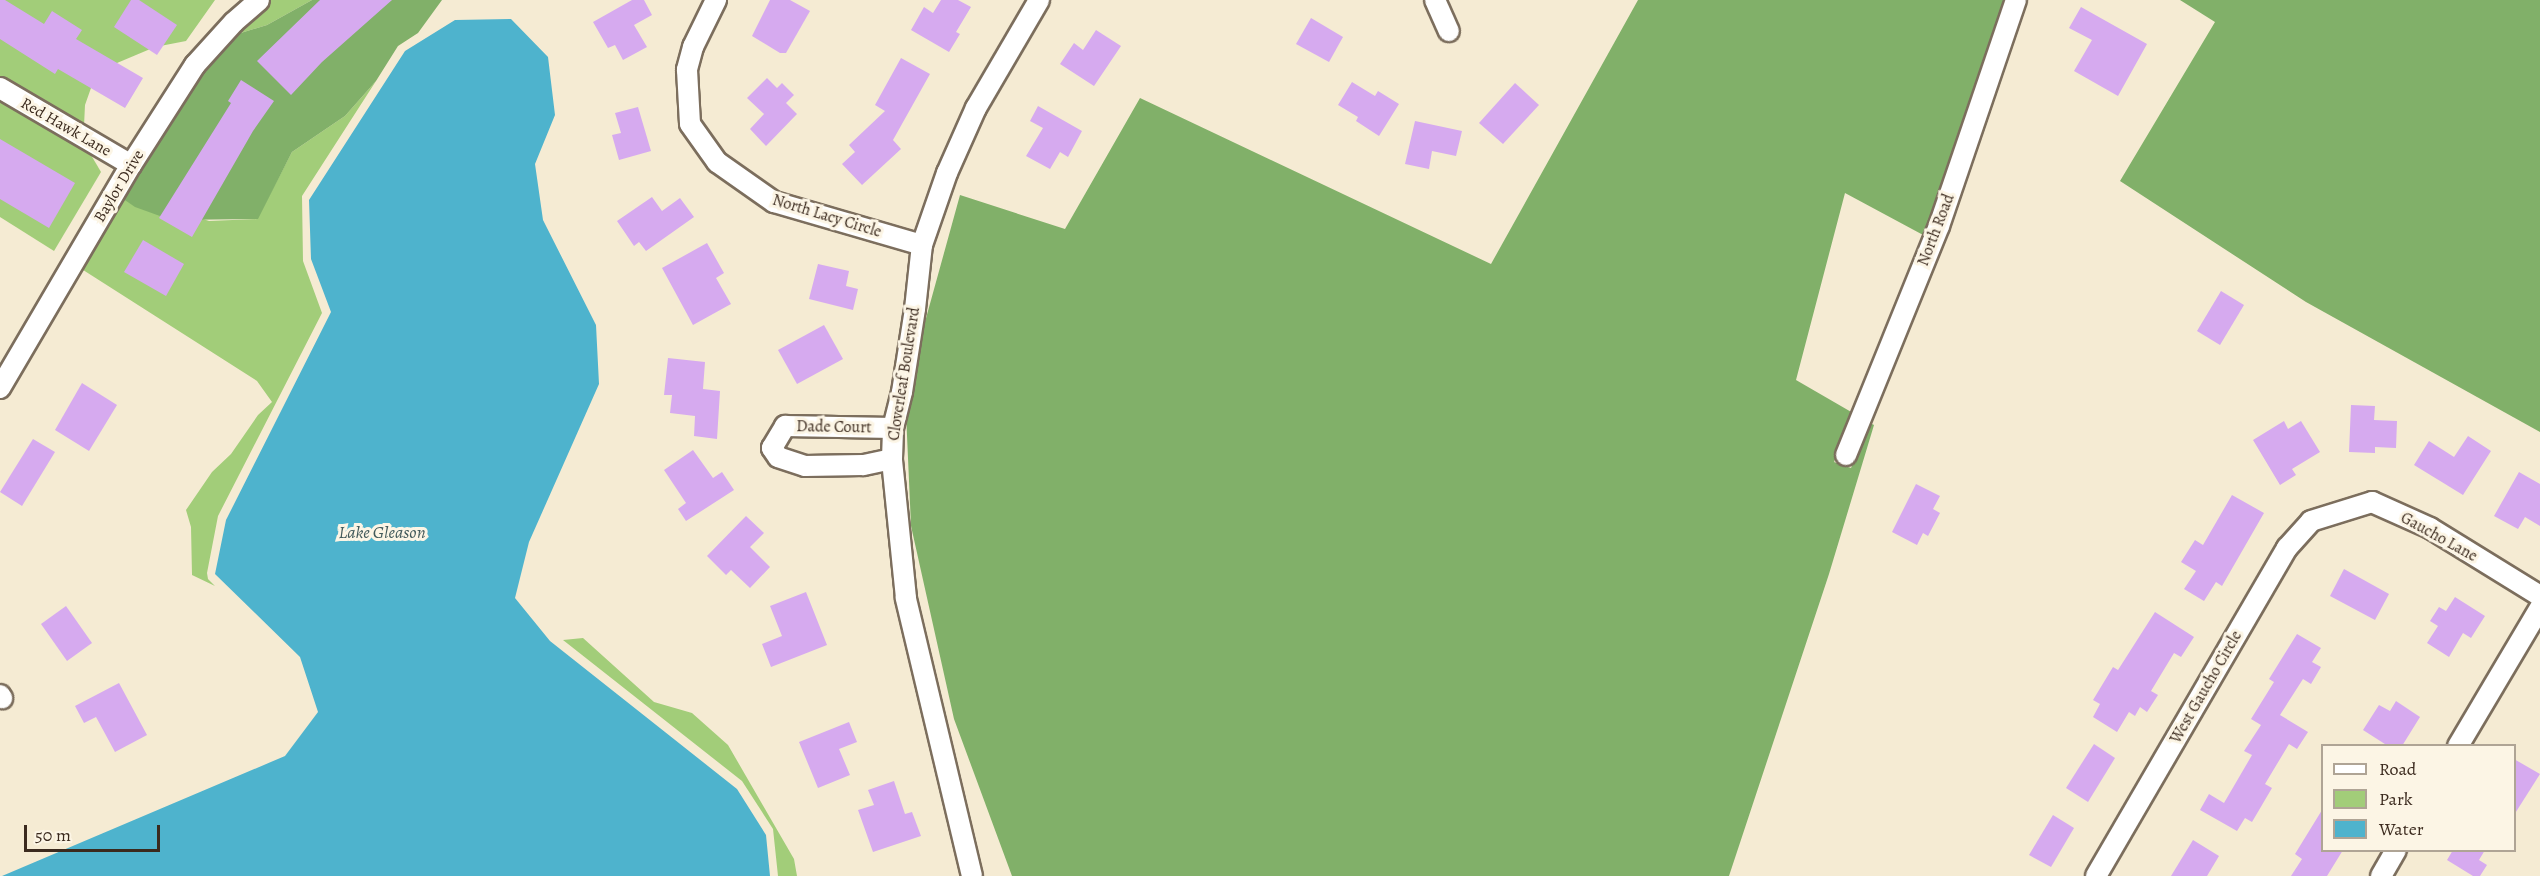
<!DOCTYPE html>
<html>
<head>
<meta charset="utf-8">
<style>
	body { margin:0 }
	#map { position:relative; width:2540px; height:876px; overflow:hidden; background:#f5ebd3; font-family:Alegreya,serif }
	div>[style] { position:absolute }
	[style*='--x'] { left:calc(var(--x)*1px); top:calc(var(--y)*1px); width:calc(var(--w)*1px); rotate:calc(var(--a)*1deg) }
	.green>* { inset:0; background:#a2cd79 }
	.forest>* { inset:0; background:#81b069 }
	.water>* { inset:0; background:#4eb3cd }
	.building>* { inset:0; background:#d6aaef }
	.roads { filter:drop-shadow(2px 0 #7c6e5d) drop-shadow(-2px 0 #7c6e5d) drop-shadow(0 2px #7c6e5d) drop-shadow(0 -2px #7c6e5d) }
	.minor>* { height:20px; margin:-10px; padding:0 10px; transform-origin:10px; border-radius:10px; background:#fff }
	span { translate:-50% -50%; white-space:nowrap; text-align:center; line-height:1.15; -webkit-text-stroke:6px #fcf5e5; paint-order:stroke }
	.street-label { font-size:16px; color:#3b2a1e }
	.water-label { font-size:18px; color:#425a5b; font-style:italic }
	.legend { position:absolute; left:2321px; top:744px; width:195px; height:108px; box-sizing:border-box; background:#fcf5e5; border:2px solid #afa495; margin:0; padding:8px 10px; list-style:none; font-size:18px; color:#3b2a1e }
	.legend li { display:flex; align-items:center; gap:12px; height:30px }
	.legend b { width:30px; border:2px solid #afa495 }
	.scale { position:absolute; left:24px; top:825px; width:136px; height:27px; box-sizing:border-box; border:3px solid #3b2a1e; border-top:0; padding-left:8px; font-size:18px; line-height:21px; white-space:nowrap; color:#3b2a1e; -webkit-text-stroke:4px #fcf5e5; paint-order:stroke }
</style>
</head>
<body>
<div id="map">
	<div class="green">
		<i style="clip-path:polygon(0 0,215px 0,186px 41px,155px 47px,117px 63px,91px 88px,85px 105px,84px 126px,0 76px)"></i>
		<i style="clip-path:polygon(245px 0,312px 0,267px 25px,231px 36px,210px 39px,223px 18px)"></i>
		<i style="clip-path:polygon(376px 81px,302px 196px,303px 261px,322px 313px,218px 516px,207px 573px,208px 579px,215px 586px,192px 575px,191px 527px,186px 510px,212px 472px,231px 454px,258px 415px,272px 402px,257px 381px,69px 261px,113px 189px,209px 221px,257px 219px,292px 152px,345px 116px)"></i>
		<i style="clip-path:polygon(0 101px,91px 155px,101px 172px,54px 251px,0 217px)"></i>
		<i style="clip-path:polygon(583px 638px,654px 702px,692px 713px,728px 745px,794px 859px,797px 876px,778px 876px,773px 829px,742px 781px,563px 640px)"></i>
	</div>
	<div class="forest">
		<i style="clip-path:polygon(312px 0,442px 0,418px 33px,398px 46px,376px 81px,345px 116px,292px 152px,258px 219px,171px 220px,135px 207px,119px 196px,128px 164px,231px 36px,267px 25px)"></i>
		<i style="clip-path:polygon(1638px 0,2006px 0,1925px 236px,1845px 193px,1796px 380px,1853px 413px,1834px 462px,1851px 468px,1870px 423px,1874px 425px,1829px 574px,1729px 876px,1012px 876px,954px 719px,911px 526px,906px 413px,920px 340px,960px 195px,1065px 229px,1140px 98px,1491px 264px)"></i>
		<i style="clip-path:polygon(2180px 0,2540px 0,2540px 432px,2306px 302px,2120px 181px,2215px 22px)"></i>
	</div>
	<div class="water">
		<i style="clip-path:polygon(511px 19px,548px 57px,555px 115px,535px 164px,543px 220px,596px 325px,599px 384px,529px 542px,515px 598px,550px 641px,737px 789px,766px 835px,770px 876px,2px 876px,285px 756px,318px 712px,300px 657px,215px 574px,226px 520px,331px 312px,311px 259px,309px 200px,405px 51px,455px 20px)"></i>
	</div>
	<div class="building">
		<i style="clip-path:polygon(0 0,5px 0,44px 24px,52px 11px,82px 30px,76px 39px,143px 78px,125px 108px,58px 69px,55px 74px,0 39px)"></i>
		<i style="clip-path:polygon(131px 0,139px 0,177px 25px,157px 55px,114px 27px)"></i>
		<i style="clip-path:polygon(320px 0,392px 0,322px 62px,291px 95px,257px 61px)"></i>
		<i style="clip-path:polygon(632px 0,644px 0,652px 15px,634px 25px,647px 47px,623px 60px,615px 45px,608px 48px,593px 22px)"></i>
		<i style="clip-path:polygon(770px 0,790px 0,810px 11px,786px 53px,780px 53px,752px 36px)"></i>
		<i style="clip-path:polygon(941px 0,958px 0,971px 7px,956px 32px,960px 34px,949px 52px,911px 30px,924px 7px,933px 13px)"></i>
		<i style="clip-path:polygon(2081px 7px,2147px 44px,2118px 96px,2074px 71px,2092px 40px,2069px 28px)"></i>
		<i style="clip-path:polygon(1311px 18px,1343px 37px,1329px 62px,1296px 44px)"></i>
		<i style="clip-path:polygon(1096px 30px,1121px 46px,1094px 86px,1060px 64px,1074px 43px,1083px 50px)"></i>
		<i style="clip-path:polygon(901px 58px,930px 74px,893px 140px,901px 149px,862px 185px,842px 164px,855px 152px,849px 145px,885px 111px,875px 105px)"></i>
		<i style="clip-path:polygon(767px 78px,777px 88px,782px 83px,794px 95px,786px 103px,797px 114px,766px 146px,750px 129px,764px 114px,747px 98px)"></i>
		<i style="clip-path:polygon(241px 80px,274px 101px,253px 131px,192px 237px,159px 218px,231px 103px,228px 101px)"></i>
		<i style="clip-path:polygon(1352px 82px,1375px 96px,1378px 91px,1399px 104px,1379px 136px,1356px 121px,1358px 117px,1338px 105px)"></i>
		<i style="clip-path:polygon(1515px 83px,1539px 105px,1503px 144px,1479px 123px)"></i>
		<i style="clip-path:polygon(1038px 106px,1082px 131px,1068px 157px,1060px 152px,1050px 169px,1026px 156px,1043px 128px,1030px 121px)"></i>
		<i style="clip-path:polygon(638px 107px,651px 151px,619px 160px,612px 135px,621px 133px,615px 113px)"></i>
		<i style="clip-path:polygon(1415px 121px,1462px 131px,1456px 156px,1432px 151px,1429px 169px,1405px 164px)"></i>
		<i style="clip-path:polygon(0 139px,75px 183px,49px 228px,0 199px)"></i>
		<i style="clip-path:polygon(652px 197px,662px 211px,680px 198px,694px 217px,646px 251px,639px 242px,634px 246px,617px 221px)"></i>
		<i style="clip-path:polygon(143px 240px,184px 264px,166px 296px,124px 272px)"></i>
		<i style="clip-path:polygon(707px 243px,724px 273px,716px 278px,731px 304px,693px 325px,662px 268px)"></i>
		<i style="clip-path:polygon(818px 264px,849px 271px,846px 286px,858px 289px,853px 310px,809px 299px)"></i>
		<i style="clip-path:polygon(2221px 291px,2244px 305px,2220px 345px,2197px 331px)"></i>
		<i style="clip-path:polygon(824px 325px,843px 359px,797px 384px,778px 350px)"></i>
		<i style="clip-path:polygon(668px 358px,705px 362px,703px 389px,720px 391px,717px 439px,694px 436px,695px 416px,670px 413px,672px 395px,664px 395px)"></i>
		<i style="clip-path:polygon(82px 383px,117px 405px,89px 451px,55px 430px)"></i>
		<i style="clip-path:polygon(2351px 405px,2375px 406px,2374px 420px,2397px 421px,2396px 448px,2375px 447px,2375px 453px,2349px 452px)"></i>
		<i style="clip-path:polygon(2284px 421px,2288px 429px,2301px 421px,2320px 452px,2292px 469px,2296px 475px,2280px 485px,2253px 440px)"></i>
		<i style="clip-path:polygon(2468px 436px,2491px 451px,2463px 495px,2414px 465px,2429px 441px,2454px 457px)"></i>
		<i style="clip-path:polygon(33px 439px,55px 452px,22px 506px,0 492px)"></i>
		<i style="clip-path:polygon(693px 450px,713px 478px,722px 472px,734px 490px,686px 521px,678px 509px,686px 503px,664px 470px)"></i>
		<i style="clip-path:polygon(2519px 472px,2540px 484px,2540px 526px,2525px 517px,2518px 529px,2494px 516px)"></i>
		<i style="clip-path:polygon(1916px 484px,1940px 496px,1933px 509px,1940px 513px,1928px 536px,1923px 533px,1917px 545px,1892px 532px)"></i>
		<i style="clip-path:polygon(2232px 495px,2264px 513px,2222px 586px,2216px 582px,2204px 601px,2184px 589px,2196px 571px,2181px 562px,2195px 540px,2203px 545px)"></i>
		<i style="clip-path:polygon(746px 516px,764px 533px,750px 547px,770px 567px,750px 588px,731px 570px,726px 575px,707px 556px)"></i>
		<i style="clip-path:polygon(2344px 569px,2389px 594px,2375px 620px,2330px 596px)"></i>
		<i style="clip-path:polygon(806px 592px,827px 645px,771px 667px,762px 644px,782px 636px,770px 606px)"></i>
		<i style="clip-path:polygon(2455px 597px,2485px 616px,2471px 638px,2463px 633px,2449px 657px,2427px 643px,2438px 626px,2430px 621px,2439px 607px,2446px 611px)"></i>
		<i style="clip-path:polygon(66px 606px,92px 643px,67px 661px,41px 624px)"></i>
		<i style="clip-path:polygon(2155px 612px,2194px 637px,2181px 657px,2174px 653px,2151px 691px,2158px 695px,2147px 712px,2140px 707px,2135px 716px,2129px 712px,2117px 732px,2093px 717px,2100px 704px,2093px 700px,2113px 667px,2118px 670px)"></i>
		<i style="clip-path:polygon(2297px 634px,2321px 648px,2312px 662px,2321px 667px,2311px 684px,2303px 679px,2280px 715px,2308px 732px,2297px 749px,2289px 744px,2265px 784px,2272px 788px,2252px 822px,2245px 818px,2237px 831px,2200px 810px,2209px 794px,2224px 803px,2252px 755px,2244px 751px,2261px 725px,2251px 719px,2274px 682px,2269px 679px)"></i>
		<i style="clip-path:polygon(119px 683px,147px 735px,115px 752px,96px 717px,84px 723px,75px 706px)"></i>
		<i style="clip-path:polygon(2396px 701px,2420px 717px,2402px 746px,2388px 746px,2363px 730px,2379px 705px,2390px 711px)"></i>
		<i style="clip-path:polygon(849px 722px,857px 742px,839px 749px,850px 775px,818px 788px,799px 742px)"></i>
		<i style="clip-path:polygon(2094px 744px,2115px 758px,2088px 802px,2066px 788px)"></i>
		<i style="clip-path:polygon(2514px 759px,2540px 774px,2514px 815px)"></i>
		<i style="clip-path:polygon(894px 781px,905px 814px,912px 812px,921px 836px,873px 852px,858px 810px,874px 805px,868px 790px)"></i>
		<i style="clip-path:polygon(2322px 810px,2322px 850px,2343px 850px,2327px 876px,2291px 876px,2302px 859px,2295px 854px)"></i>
		<i style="clip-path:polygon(2053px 815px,2074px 828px,2051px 867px,2029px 855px)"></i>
		<i style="clip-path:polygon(2193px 840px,2219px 856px,2207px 876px,2171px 876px)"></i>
		<i style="clip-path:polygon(2453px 850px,2485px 850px,2479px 860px,2487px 865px,2480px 876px,2473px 876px,2447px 860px)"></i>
	</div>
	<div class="roads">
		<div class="minor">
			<i style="--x:716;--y:0;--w:52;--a:116.1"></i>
			<i style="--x:693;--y:47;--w:24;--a:105"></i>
			<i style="--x:687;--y:70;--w:54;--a:86.8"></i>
			<i style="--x:690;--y:124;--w:47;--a:54.6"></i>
			<i style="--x:717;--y:162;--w:70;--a:35.1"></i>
			<i style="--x:774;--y:202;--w:154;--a:16.2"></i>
			<i style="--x:1435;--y:0;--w:34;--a:66"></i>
			<i style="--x:0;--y:88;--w:152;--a:30.4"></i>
			<i style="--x:0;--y:388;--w:259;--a:-59.6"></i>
			<i style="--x:131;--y:165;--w:119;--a:-57.4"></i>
			<i style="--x:195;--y:65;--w:58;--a:-47.8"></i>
			<i style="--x:234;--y:22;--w:33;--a:-41"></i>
			<i style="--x:1846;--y:455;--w:247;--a:-67.9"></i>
			<i style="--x:1939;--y:226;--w:239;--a:-71.2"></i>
			<i style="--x:892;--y:459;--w:30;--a:168"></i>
			<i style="--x:863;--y:465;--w:58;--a:179"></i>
			<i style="--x:805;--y:466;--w:28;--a:-162"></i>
			<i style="--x:778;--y:457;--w:11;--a:-124"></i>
			<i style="--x:772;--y:448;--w:26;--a:-59"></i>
			<i style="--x:785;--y:426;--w:108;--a:1.1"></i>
			<i style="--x:0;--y:695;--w:4;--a:56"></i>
			<i style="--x:2458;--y:746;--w:161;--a:-59.3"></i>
			<i style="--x:972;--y:876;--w:286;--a:-103.4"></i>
			<i style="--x:906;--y:598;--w:140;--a:-95.8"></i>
			<i style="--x:892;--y:459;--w:31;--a:-88"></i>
			<i style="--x:893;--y:428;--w:37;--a:-76"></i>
			<i style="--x:902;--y:392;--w:84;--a:-81.1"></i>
			<i style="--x:915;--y:309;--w:64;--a:-83.8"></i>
			<i style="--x:922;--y:245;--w:76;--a:-70.9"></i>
			<i style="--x:947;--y:173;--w:71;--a:-66"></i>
			<i style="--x:976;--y:108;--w:125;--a:-59.7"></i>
			<i style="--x:2096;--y:876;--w:380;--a:-59.8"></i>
			<i style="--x:2287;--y:548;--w:36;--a:-48"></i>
			<i style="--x:2311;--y:521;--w:64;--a:-17.3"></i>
			<i style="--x:2372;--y:502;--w:64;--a:24.1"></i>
			<i style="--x:2430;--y:528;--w:129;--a:31.7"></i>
			<i style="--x:2381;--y:876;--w:30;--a:-60"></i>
		</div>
	</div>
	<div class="street-label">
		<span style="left:66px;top:127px;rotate:30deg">Red Hawk Lane</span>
		<span style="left:119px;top:186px;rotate:-59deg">Baylor Drive</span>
		<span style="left:827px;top:216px;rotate:17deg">North Lacy Circle</span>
		<span style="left:1936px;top:230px;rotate:-69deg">North Road</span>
		<span style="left:904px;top:374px;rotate:-81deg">Cloverleaf Boulevard</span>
		<span style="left:834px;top:427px;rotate:1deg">Dade Court</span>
		<span style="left:2439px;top:537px;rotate:29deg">Gaucho Lane</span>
		<span style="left:2206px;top:687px;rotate:-60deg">West Gaucho Circle</span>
	</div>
	<div class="water-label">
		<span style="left:382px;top:532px">Lake Gleason</span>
	</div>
	<ul class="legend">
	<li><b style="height:8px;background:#fff"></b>Road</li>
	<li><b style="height:16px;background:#a2cd79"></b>Park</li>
	<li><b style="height:16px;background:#4eb3cd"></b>Water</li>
	</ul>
	<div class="scale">50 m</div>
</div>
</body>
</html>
